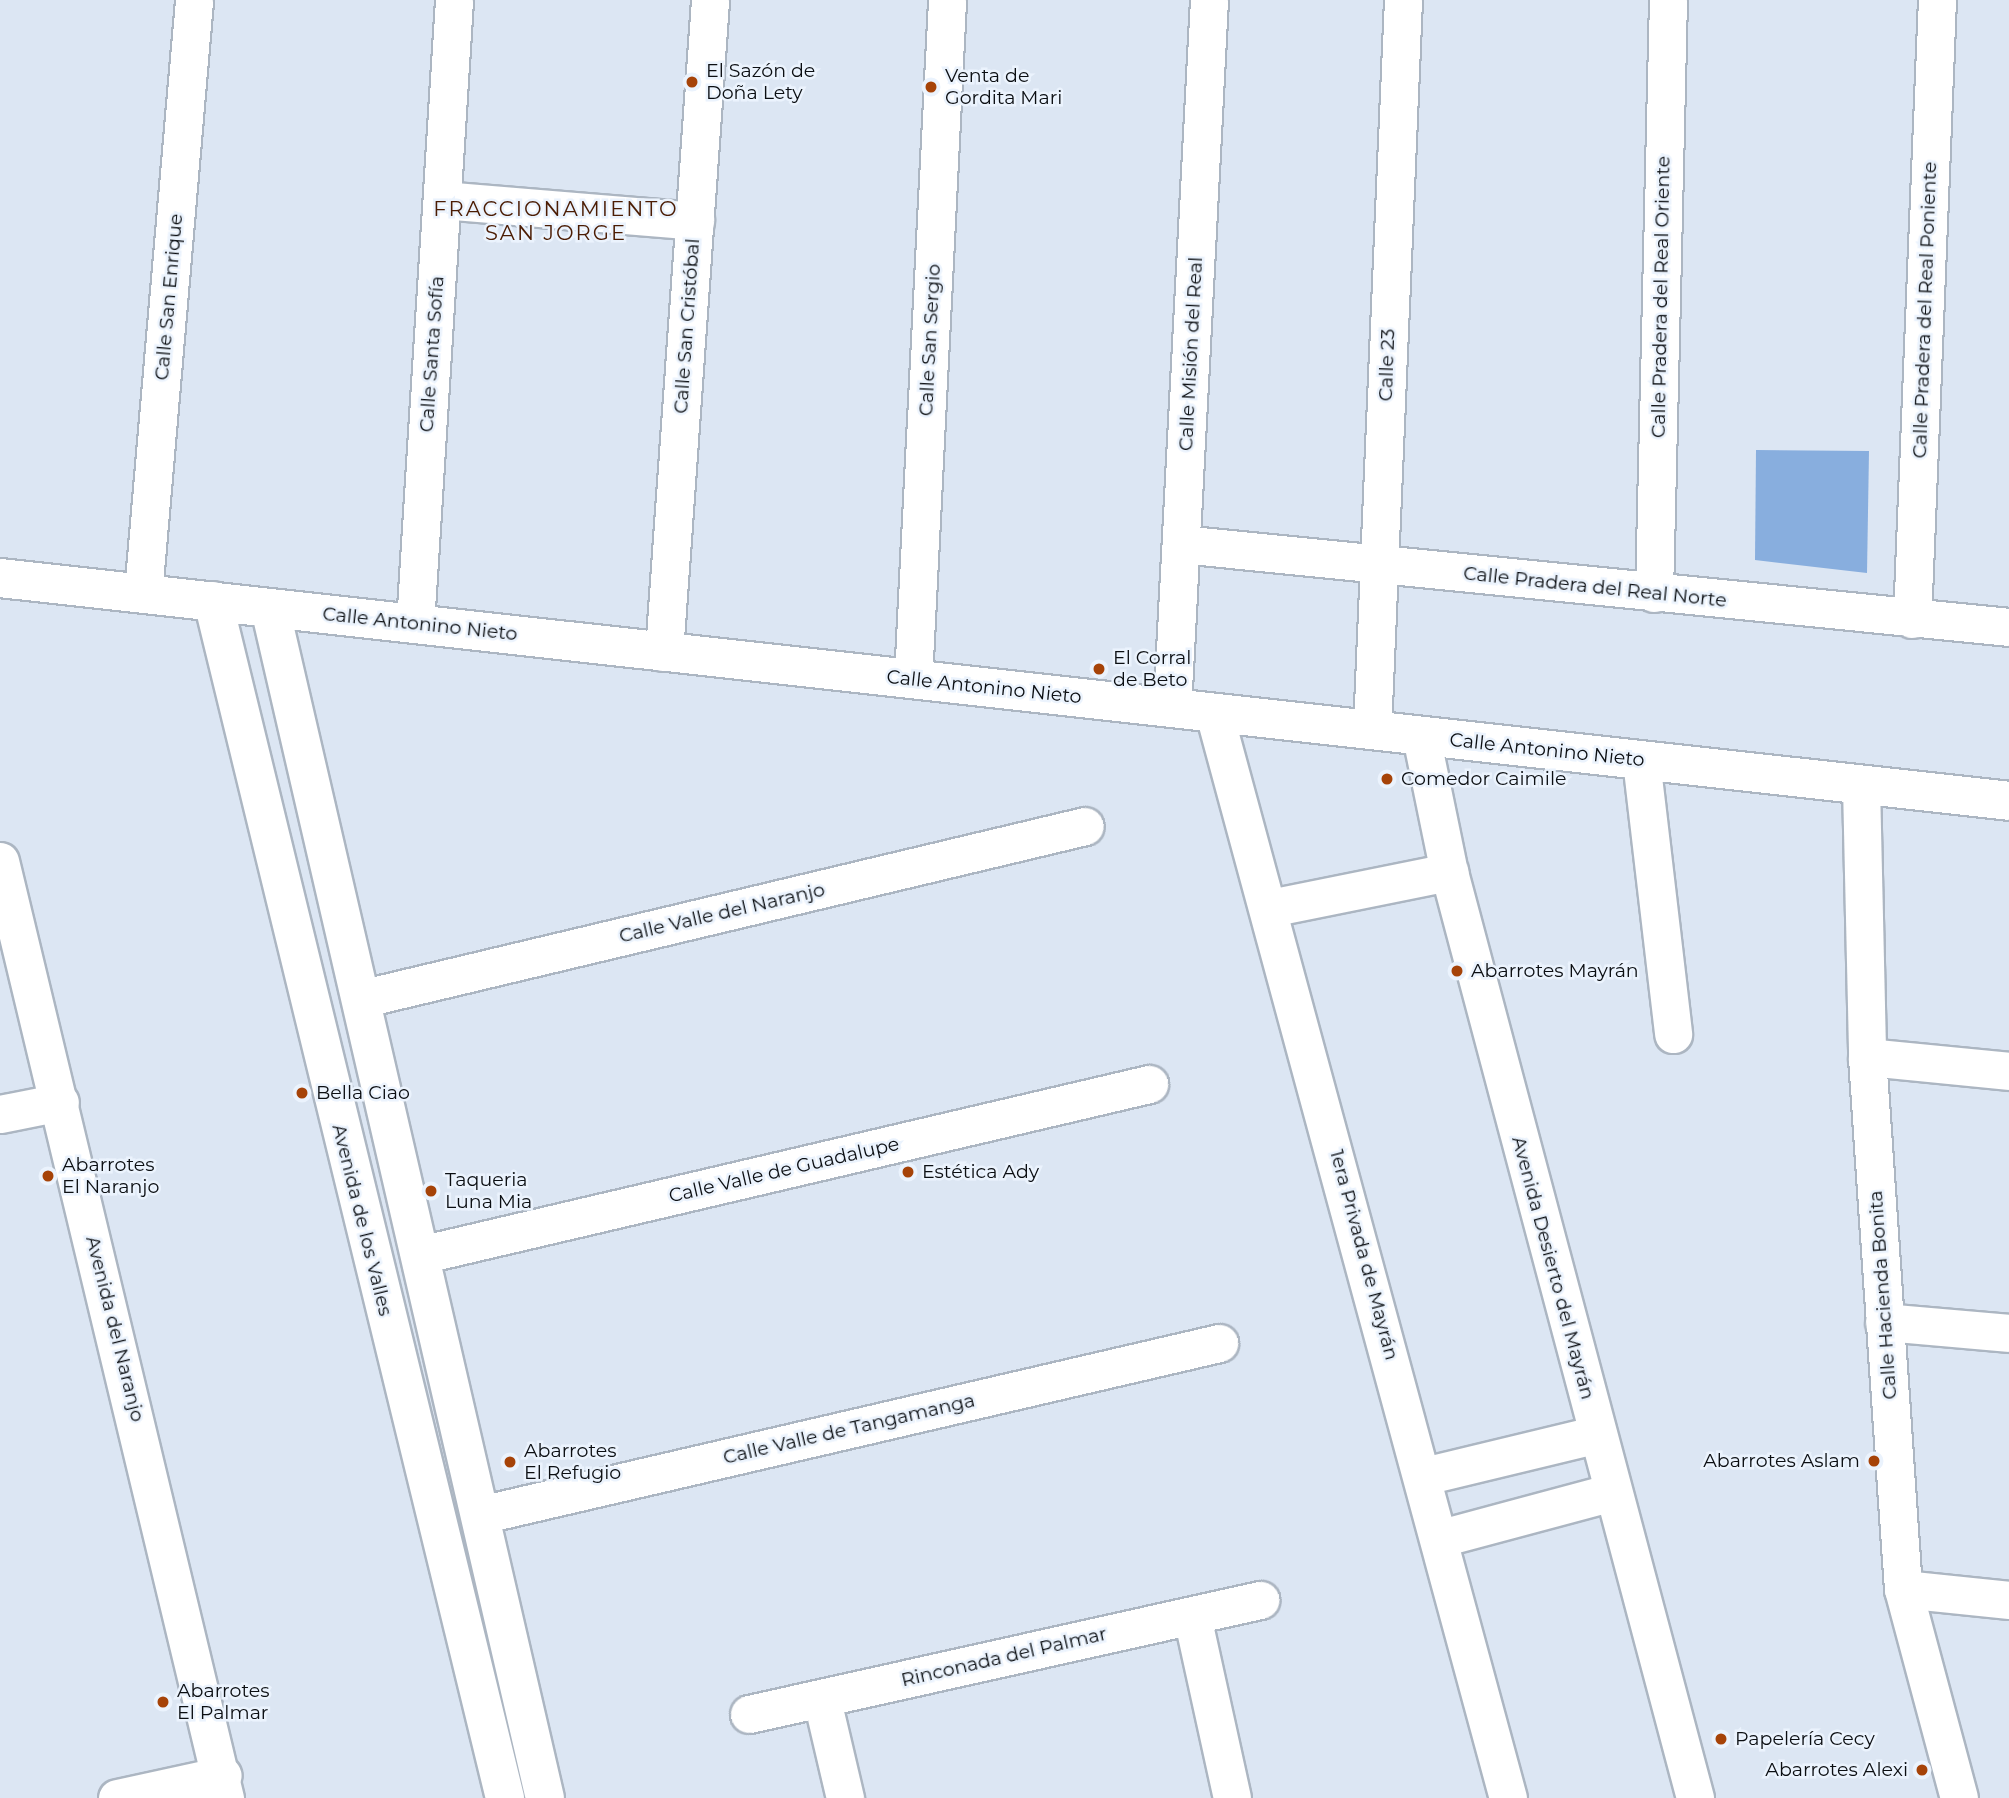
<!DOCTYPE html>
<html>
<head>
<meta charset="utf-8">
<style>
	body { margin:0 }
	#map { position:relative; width:2009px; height:1798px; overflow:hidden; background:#dce6f3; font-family:Montserrat,sans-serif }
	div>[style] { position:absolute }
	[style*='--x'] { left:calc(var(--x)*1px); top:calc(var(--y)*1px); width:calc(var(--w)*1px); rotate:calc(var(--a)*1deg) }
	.building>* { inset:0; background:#88aede }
	.roads { filter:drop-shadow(2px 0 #acb6c2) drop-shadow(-2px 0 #acb6c2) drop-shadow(0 2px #acb6c2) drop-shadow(0 -2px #acb6c2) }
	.minor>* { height:37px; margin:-18.5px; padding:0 18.5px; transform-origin:18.5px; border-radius:18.5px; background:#fff }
	.tertiary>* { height:38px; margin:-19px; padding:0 19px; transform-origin:19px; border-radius:19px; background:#fff }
	.secondary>* { height:38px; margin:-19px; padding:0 19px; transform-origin:19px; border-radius:19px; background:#fff }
	.dots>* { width:19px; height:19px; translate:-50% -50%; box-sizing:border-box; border:4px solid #ebf3fd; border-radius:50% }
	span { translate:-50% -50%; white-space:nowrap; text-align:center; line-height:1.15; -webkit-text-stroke:5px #ebf3fd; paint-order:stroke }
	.poi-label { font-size:19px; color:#0b0e12 }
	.left { translate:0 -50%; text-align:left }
	.right { translate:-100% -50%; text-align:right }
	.street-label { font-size:19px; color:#0b0e12 }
	.neighbourhood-label { font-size:21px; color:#4b1c03; letter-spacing:2px }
</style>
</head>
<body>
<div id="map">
	<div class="building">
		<i style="clip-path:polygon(1756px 450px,1869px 451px,1867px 573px,1755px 560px)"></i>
	</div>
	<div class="roads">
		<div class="minor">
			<i style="--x:442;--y:200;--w:254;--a:4.7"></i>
			<i style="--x:1181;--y:544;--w:832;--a:5.72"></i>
			<i style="--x:143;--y:593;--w:595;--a:-85.08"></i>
			<i style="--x:1654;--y:593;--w:593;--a:-88.65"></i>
			<i style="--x:1912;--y:619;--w:620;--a:-87.69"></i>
			<i style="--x:415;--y:624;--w:625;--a:-86.42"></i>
			<i style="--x:664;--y:652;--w:654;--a:-85.96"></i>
			<i style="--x:913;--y:679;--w:680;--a:-87.13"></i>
			<i style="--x:1172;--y:708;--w:709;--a:-87.01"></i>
			<i style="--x:1214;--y:713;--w:1124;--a:74.84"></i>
			<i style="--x:1372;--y:730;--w:731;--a:-87.57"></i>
			<i style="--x:1421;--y:736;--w:139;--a:78.4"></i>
			<i style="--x:1449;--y:872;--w:958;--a:75.12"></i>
			<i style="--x:1641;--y:760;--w:276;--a:83.3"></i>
			<i style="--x:1861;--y:785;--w:272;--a:88.7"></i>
			<i style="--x:1867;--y:1057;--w:533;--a:86.13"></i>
			<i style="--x:1903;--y:1589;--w:216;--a:75"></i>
			<i style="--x:0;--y:861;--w:964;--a:76.5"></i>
			<i style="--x:1270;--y:908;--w:183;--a:-11.4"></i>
			<i style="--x:360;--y:999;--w:745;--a:-13.42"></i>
			<i style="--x:1867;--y:1057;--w:143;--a:5.6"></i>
			<i style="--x:0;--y:1114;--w:61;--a:-11.3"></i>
			<i style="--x:420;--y:1255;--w:749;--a:-13.2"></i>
			<i style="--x:1884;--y:1322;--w:125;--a:5"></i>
			<i style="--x:1424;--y:1476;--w:178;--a:-13.6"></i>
			<i style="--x:480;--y:1515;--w:759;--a:-13.1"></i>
			<i style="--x:1441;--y:1538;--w:178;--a:-15"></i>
			<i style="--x:1903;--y:1589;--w:107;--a:5.9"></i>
			<i style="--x:1192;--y:1616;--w:186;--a:77.6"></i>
			<i style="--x:822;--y:1700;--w:101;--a:76.8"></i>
			<i style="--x:749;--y:1714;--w:524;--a:-12.58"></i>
			<i style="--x:117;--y:1798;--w:108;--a:-12.2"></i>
		</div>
		<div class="tertiary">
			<i style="--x:213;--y:601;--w:1232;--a:76.29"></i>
			<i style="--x:270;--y:608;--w:1221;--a:76.99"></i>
		</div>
		<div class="secondary">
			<i style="--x:0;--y:578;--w:2021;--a:6.33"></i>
		</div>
	</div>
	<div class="dots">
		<i style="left:692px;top:82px;background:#a64308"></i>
		<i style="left:931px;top:87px;background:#a64308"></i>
		<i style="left:1099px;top:669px;background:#a64308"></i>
		<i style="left:1387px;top:779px;background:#a64308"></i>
		<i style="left:1457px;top:971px;background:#a64308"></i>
		<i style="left:302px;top:1093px;background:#a64308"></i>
		<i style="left:908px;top:1172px;background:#a64308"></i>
		<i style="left:48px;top:1176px;background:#a64308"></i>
		<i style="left:431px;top:1191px;background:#a64308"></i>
		<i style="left:1874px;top:1461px;background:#a64308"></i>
		<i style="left:510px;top:1462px;background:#a64308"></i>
		<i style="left:163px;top:1702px;background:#a64308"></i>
		<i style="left:1721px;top:1739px;background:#a64308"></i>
		<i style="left:1922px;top:1770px;background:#a64308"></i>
	</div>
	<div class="poi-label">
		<span class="left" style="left:706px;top:82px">El Sazón de<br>Doña Lety</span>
		<span class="left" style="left:945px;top:87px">Venta de<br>Gordita Mari</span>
		<span class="left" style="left:1113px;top:669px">El Corral<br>de Beto</span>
		<span class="left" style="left:1401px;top:779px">Comedor Caimile</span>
		<span class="left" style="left:1471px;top:971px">Abarrotes Mayrán</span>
		<span class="left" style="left:316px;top:1093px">Bella Ciao</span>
		<span class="left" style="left:62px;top:1176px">Abarrotes<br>El Naranjo</span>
		<span class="left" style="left:922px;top:1172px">Estética Ady</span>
		<span class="left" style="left:445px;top:1191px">Taqueria<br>Luna Mia</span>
		<span class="left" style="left:524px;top:1462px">Abarrotes<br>El Refugio</span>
		<span class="right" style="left:1860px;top:1461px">Abarrotes Aslam</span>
		<span class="left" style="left:177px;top:1702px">Abarrotes<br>El Palmar</span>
		<span class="left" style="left:1735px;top:1739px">Papelería Cecy</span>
		<span class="right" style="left:1908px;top:1770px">Abarrotes Alexi</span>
	</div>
	<div class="street-label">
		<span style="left:169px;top:297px;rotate:-85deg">Calle San Enrique</span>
		<span style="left:1661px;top:297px;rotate:-89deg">Calle Pradera del Real Oriente</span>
		<span style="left:1925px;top:310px;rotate:-88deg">Calle Pradera del Real Poniente</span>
		<span style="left:687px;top:326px;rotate:-86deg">Calle San Cristóbal</span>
		<span style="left:930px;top:340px;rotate:-87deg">Calle San Sergio</span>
		<span style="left:432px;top:354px;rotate:-86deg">Calle Santa Sofía</span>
		<span style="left:1191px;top:354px;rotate:-87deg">Calle Misión del Real</span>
		<span style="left:1387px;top:365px;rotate:-88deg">Calle 23</span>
		<span style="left:1595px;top:587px;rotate:6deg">Calle Pradera del Real Norte</span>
		<span style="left:420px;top:624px;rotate:6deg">Calle Antonino Nieto</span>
		<span style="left:984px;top:687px;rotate:6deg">Calle Antonino Nieto</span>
		<span style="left:1547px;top:750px;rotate:6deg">Calle Antonino Nieto</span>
		<span style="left:722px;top:913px;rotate:-13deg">Calle Valle del Naranjo</span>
		<span style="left:784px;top:1170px;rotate:-13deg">Calle Valle de Guadalupe</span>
		<span style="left:362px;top:1220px;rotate:76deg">Avenida de los Valles</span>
		<span style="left:1364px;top:1255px;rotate:75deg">1era Privada de Mayrán</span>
		<span style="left:1553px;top:1268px;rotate:75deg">Avenida Desierto del Mayrán</span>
		<span style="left:1883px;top:1295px;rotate:-94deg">Calle Hacienda Bonita</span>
		<span style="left:115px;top:1329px;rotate:76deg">Avenida del Naranjo</span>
		<span style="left:849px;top:1429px;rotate:-13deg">Calle Valle de Tangamanga</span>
		<span style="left:1004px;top:1657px;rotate:-13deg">Rinconada del Palmar</span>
	</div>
	<div class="neighbourhood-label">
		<span style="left:556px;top:221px">FRACCIONAMIENTO<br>SAN JORGE</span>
	</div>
</div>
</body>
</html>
